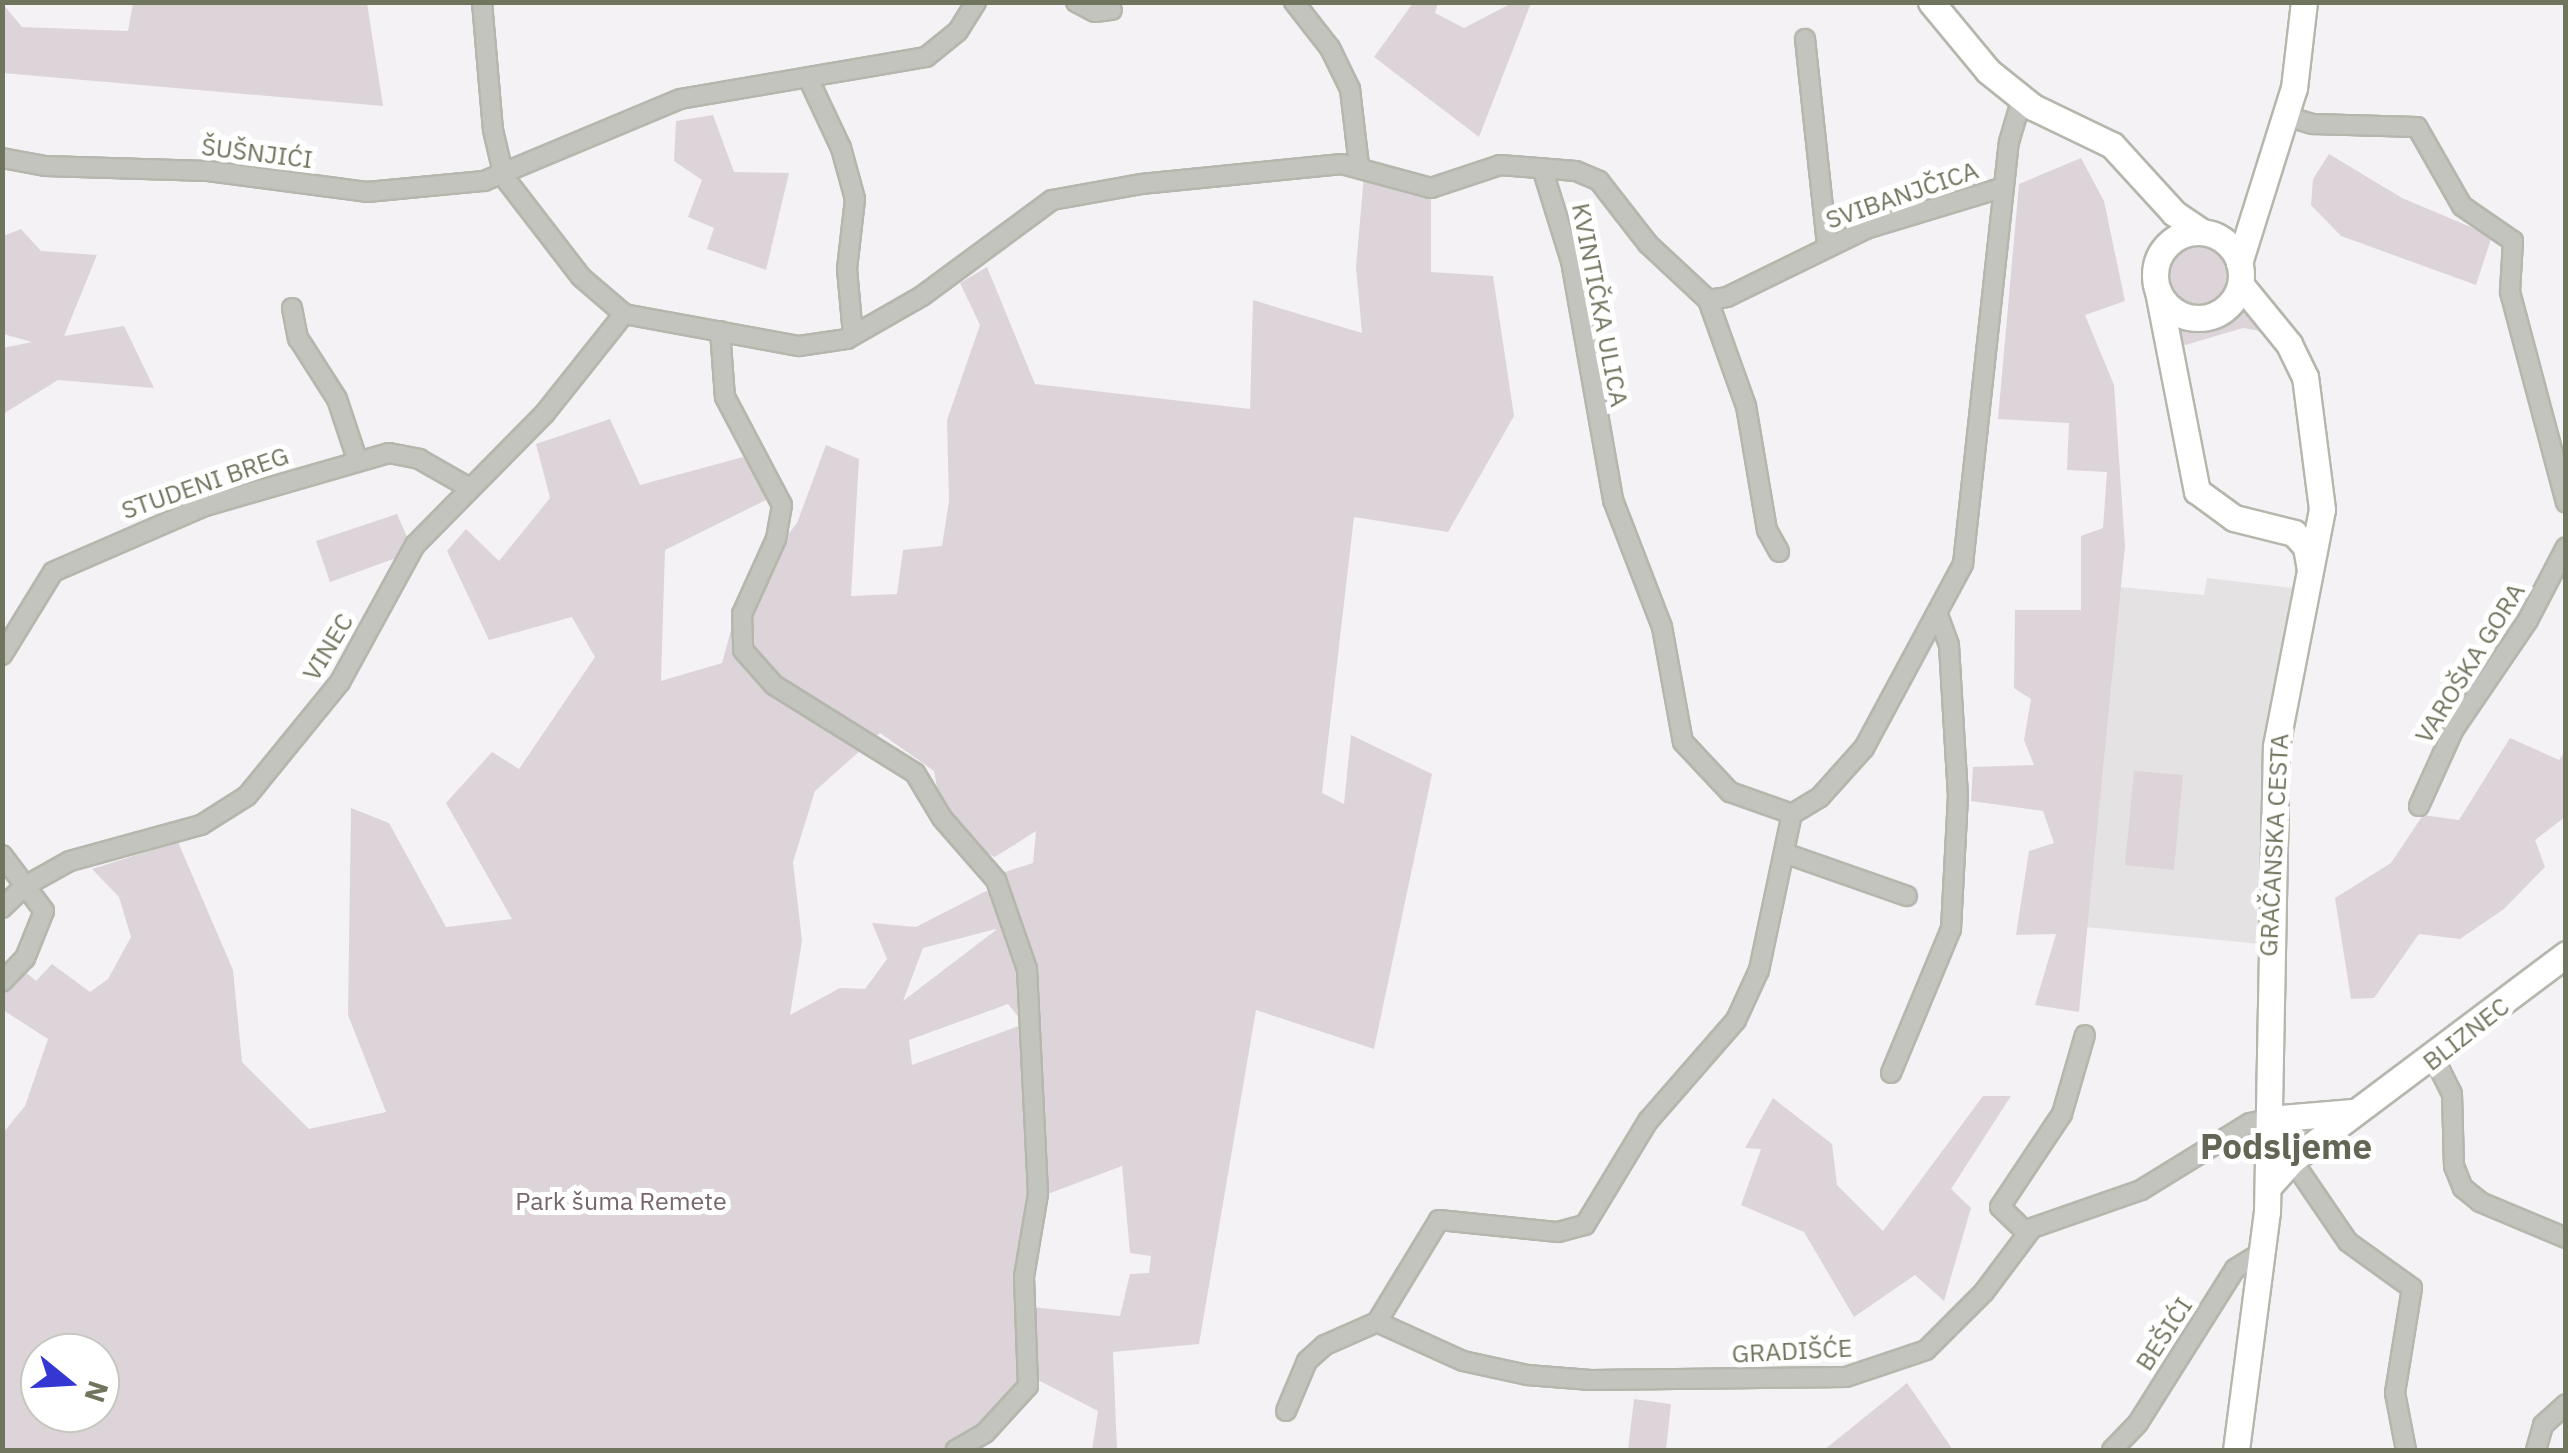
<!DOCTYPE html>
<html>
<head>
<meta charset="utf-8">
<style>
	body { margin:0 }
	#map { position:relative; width:2568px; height:1453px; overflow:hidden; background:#f4f2f5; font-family:"IBM Plex Sans",sans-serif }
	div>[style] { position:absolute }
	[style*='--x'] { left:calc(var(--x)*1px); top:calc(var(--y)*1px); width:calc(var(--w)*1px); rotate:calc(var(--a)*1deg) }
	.built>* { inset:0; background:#e4e2e3 }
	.green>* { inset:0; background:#dcd4d9 }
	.round { border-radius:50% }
	.roads { filter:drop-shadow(2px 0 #b5b7ad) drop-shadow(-2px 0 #b5b7ad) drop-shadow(0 2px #b5b7ad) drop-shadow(0 -2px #b5b7ad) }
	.street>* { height:18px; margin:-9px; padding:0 9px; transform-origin:9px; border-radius:9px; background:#c2c4bd }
	.secondary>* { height:25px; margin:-12.5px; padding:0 12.5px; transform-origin:12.5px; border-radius:12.5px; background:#fff }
	.secondary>.ring { margin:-12.5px; padding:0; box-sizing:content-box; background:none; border:25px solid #fff; border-radius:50% }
	span { translate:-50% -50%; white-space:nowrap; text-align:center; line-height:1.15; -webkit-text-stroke:10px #fff; paint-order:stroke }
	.street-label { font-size:25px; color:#70755e }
	.park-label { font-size:25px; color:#78656e }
	.district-label { font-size:35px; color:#636654; font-weight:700 }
	.frame { position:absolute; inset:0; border:5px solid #70755e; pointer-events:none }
	.north { position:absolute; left:20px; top:1333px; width:100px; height:100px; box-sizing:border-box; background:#fff; border:2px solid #c6c8bf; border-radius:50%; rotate:108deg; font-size:28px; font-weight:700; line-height:40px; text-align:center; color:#70755e }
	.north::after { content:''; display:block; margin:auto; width:35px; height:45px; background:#3537d2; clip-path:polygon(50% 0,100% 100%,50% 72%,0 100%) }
</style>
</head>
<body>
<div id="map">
	<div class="built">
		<i style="clip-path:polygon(2207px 578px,2300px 589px,2261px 944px,2086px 927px,2120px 587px,2204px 595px)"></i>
	</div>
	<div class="green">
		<i style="clip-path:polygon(2px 3px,22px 27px,128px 31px,133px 3px,367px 3px,383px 106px,3px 73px)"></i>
		<i style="clip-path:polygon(1413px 3px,1438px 3px,1435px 13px,1464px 28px,1512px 3px,1531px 3px,1479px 137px,1374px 57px)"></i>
		<i style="clip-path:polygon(713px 115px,734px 172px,789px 173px,766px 270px,707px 249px,714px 228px,688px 217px,702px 180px,674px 161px,676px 121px)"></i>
		<i style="clip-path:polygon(2329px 154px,2402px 198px,2492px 236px,2476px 285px,2341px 236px,2311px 205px,2313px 179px)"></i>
		<i style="clip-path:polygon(2081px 158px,2104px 201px,2125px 301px,2085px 315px,2114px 385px,2125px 546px,2079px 1012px,2035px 1005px,2056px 934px,2016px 935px,2029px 851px,2054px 843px,2043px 811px,1971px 801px,1973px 767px,2034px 765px,2024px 740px,2031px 699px,2014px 688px,2015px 610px,2081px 610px,2081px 536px,2103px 528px,2107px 472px,2067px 470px,2069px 423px,1998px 419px,2019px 184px)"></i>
		<i style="clip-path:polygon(evenodd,1364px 175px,1431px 199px,1431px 272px,1493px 276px,1514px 416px,1448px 532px,1354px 517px,1322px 793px,1344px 804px,1351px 735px,1432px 774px,1374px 1049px,1256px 1010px,1199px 1344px,1113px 1352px,1117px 1450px,1092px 1450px,1098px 1411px,1036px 1379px,1031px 1307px,1120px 1316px,1130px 1274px,1149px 1273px,1151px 1256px,1130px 1253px,1122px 1166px,1045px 1195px,1029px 1180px,1022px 1227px,1025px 1381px,1009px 1414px,943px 1450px,3px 1450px,3px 1133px,25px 1106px,48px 1039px,3px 1010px,3px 994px,23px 970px,36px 981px,52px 964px,90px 992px,108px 979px,131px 937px,119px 897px,92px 869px,178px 842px,233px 970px,242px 1062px,309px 1129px,386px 1112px,348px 1015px,351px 808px,389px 823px,446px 927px,512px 919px,446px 803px,492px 752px,519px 769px,595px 657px,572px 617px,489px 640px,447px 551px,466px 529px,499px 561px,550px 498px,536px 444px,610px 419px,640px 485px,743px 457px,770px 498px,665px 550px,661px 681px,722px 663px,741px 593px,797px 523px,826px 445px,859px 459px,851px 596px,897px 594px,903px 550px,942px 546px,949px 501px,947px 420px,980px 325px,960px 283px,987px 267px,1035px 384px,1250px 409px,1253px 300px,1362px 333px,1356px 267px,1364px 175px,880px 733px,934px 771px,941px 809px,981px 851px,995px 857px,1036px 831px,1033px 863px,1005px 872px,1005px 902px,986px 891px,916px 927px,872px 923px,887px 959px,865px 989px,840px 988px,790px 1015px,802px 941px,793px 862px,815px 791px,880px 733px,1364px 175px,996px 929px,996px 930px,903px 1001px,923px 948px,996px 929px,1364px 175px,1008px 1004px,1024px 1024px,912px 1065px,909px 1040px,1008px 1004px,1364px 175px,40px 1353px,100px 1353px,100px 1413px,40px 1413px,40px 1353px)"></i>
		<i style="clip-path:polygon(21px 229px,41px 251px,97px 255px,64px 336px,124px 326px,154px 388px,58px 380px,3px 414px,3px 348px,32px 342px,3px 334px,3px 236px)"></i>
		<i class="round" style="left:2168px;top:245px;width:60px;height:60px"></i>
		<i style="clip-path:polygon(2240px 306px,2264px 326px,2260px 331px,2243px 328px,2175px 348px,2169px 319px,2205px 327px)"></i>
		<i style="clip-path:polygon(397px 514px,411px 546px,407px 554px,330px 582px,316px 541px)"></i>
		<i style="clip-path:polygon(2510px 738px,2559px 760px,2565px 752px,2565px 817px,2535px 840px,2545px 867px,2504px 909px,2460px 939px,2419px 934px,2374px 998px,2351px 999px,2335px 898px,2391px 863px,2423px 815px,2459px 820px)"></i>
		<i style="clip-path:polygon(2134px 771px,2183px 775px,2174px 870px,2125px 865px)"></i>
		<i style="clip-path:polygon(1983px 1096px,2011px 1096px,1951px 1189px,1971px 1208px,1944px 1301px,1915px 1275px,1854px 1317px,1804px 1232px,1741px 1205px,1761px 1149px,1745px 1148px,1773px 1098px,1832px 1144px,1837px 1185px,1883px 1231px)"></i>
		<i style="clip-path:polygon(1907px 1383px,1953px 1450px,1824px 1450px)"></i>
		<i style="clip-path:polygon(1634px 1399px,1671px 1404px,1666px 1450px,1628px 1450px)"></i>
	</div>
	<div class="roads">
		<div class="street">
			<i style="--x:482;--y:2;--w:128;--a:85.1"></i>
			<i style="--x:493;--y:130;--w:48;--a:76.8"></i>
			<i style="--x:504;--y:177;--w:126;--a:52.4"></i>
			<i style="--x:581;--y:277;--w:57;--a:40.7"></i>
			<i style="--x:624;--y:314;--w:178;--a:10.4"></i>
			<i style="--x:799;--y:346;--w:49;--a:-8.3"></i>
			<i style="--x:847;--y:339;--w:86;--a:-29.8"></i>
			<i style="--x:922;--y:296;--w:162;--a:-36.4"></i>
			<i style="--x:1052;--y:200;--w:90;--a:-10.2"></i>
			<i style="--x:1141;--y:184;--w:202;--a:-5.7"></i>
			<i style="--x:1342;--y:164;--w:92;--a:15.1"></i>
			<i style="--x:1431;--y:188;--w:73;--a:-18.4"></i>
			<i style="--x:1500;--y:165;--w:76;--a:4.5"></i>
			<i style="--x:1576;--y:171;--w:25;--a:23"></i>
			<i style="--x:1599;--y:181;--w:80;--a:52.1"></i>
			<i style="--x:1648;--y:244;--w:82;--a:43"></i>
			<i style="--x:1708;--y:300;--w:19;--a:-9"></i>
			<i style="--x:1727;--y:297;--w:155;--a:-26.1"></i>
			<i style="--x:1866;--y:229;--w:144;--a:-16.9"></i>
			<i style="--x:1076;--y:2;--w:21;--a:28"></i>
			<i style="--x:1095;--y:12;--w:17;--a:-7"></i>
			<i style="--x:1294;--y:2;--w:58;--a:52"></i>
			<i style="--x:1330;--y:48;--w:46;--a:64"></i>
			<i style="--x:1350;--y:89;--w:78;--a:83.3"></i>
			<i style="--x:1805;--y:39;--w:208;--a:83.9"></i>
			<i style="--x:809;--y:80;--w:75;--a:64.8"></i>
			<i style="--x:841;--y:148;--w:53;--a:74.6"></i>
			<i style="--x:855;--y:199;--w:70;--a:96.5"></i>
			<i style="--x:847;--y:269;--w:66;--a:84.8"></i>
			<i style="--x:2286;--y:116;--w:28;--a:17"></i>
			<i style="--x:2313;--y:124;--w:104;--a:1.7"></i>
			<i style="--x:2417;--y:127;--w:91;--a:60.3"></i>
			<i style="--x:2462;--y:206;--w:62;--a:34.5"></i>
			<i style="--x:2513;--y:241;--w:51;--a:93.4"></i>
			<i style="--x:2510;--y:292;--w:218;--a:75.1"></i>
			<i style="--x:2;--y:158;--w:44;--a:10.5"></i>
			<i style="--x:45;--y:166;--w:163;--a:1.8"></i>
			<i style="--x:208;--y:171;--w:160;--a:7.5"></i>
			<i style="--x:367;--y:192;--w:118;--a:-5.4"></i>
			<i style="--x:484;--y:181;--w:212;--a:-22.7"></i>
			<i style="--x:680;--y:99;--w:250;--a:-9.7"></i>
			<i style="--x:926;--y:57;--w:41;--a:-39.1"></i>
			<i style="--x:958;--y:31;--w:34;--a:-58"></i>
			<i style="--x:1542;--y:168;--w:97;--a:72.7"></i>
			<i style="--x:1571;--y:261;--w:243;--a:80"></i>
			<i style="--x:1613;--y:500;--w:136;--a:68.9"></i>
			<i style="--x:1662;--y:627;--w:117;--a:79.7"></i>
			<i style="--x:1683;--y:742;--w:69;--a:46.8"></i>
			<i style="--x:1730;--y:792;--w:66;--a:19.5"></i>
			<i style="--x:1792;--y:814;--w:33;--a:-31"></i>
			<i style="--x:1820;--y:797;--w:66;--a:-48.1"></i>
			<i style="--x:1864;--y:748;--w:209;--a:-61.7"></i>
			<i style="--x:1963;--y:564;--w:424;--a:-83.8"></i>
			<i style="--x:2009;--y:142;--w:46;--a:-73.5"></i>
			<i style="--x:1708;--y:300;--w:113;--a:70.3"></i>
			<i style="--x:1746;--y:406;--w:126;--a:80.4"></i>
			<i style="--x:1767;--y:530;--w:25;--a:61"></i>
			<i style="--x:292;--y:308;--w:31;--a:79"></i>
			<i style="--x:298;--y:338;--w:72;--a:57.4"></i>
			<i style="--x:337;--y:399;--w:63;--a:71.6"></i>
			<i style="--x:720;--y:331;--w:66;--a:85.7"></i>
			<i style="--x:725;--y:397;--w:122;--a:62.2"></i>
			<i style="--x:782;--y:505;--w:35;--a:100"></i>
			<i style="--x:776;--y:539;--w:82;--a:114.4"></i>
			<i style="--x:742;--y:614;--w:36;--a:88"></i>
			<i style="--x:743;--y:650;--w:47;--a:48.5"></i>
			<i style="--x:774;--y:685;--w:166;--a:32"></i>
			<i style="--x:915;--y:773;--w:52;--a:59"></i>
			<i style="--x:942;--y:818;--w:82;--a:48.9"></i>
			<i style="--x:996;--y:880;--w:94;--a:70.8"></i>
			<i style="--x:1027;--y:969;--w:225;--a:87.2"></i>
			<i style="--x:1038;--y:1194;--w:84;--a:99.6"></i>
			<i style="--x:1024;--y:1277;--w:109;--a:87.9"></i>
			<i style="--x:1028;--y:1386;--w:64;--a:132.5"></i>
			<i style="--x:985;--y:1433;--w:34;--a:150"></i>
			<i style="--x:2;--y:655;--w:97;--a:-58.4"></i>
			<i style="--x:53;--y:572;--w:166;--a:-23.5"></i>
			<i style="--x:205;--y:506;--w:191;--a:-16.1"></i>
			<i style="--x:389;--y:453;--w:31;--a:11"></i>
			<i style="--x:419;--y:459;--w:56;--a:29.7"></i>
			<i style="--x:2419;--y:806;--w:85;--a:-65.6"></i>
			<i style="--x:2454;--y:729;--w:132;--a:-55.8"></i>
			<i style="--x:2528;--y:620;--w:82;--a:-62.5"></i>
			<i style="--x:1787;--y:854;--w:127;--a:19.3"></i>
			<i style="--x:2;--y:855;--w:70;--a:53.1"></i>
			<i style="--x:44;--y:911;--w:51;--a:112"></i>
			<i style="--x:25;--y:958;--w:33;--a:134"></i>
			<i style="--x:2;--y:908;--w:32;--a:-44"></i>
			<i style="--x:25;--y:886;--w:51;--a:-29.1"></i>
			<i style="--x:70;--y:861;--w:136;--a:-15.4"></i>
			<i style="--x:201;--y:825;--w:54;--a:-32.2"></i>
			<i style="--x:247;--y:796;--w:147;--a:-50.8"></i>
			<i style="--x:340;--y:682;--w:156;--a:-61.3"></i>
			<i style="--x:415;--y:545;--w:185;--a:-45.4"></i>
			<i style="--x:545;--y:413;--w:127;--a:-51.4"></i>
			<i style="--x:2434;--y:1058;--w:40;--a:63.4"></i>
			<i style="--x:2452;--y:1094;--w:72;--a:88.4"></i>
			<i style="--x:2454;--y:1166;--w:24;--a:68"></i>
			<i style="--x:2463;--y:1188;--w:22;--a:39"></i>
			<i style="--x:2480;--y:1202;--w:93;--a:22.7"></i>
			<i style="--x:1891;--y:1073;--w:156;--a:-67.4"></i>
			<i style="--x:1951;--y:929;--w:132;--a:-87"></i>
			<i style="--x:1958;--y:797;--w:152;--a:-93.4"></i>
			<i style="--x:1949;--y:645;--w:29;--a:-110"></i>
			<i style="--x:2292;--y:1160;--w:99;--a:55.7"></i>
			<i style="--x:2348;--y:1242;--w:79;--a:35.7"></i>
			<i style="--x:2412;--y:1288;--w:106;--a:99.2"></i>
			<i style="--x:2395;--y:1393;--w:58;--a:79.1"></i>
			<i style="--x:2026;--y:1232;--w:36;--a:-136"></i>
			<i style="--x:2000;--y:1207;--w:112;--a:-56.3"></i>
			<i style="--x:2062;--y:1114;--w:82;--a:-73.8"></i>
			<i style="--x:1377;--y:1322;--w:94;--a:24.4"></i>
			<i style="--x:1463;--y:1361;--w:66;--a:12.3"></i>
			<i style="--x:1527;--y:1375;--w:64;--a:4.5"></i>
			<i style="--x:1591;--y:1380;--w:255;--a:-0.7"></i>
			<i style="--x:1846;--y:1377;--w:84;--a:-18.6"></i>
			<i style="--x:1926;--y:1350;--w:82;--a:-45"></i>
			<i style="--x:1984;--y:1292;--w:80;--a:-53.1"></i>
			<i style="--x:2032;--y:1228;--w:115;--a:-19.2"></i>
			<i style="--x:2141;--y:1190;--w:128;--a:-31.6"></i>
			<i style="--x:2250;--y:1123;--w:19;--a:-12"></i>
			<i style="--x:1286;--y:1411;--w:54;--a:-67.2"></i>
			<i style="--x:1307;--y:1361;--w:24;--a:-42"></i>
			<i style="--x:1325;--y:1345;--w:57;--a:-23.9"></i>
			<i style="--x:1377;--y:1322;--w:119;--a:-58.7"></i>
			<i style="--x:1439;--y:1220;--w:120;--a:5.8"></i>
			<i style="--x:1558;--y:1232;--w:28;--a:-15"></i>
			<i style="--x:1585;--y:1225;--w:122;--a:-58.8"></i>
			<i style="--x:1648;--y:1121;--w:134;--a:-48.9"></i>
			<i style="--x:1736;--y:1020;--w:55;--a:-65.3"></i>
			<i style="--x:1759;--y:970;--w:159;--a:-78.1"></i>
			<i style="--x:2112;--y:1450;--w:37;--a:-46"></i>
			<i style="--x:2138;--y:1423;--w:182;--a:-57.8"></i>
			<i style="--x:2235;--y:1269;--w:32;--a:-32"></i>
			<i style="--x:2536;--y:1450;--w:26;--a:-74"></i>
			<i style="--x:2543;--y:1425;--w:31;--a:-42"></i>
		</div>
		<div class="secondary">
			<i style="--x:1931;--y:2;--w:89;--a:50.4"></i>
			<i style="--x:1988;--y:71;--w:58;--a:38.7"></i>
			<i style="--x:2033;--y:107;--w:88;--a:25.7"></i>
			<i style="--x:2112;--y:145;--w:92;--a:47.6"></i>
			<i style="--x:2174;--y:213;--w:34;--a:34"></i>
			<i class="ring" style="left:2155px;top:232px;width:61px;height:61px"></i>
			<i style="--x:2239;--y:263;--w:183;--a:-72.6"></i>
			<i style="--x:2294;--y:88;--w:87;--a:-83.4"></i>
			<i style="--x:2158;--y:291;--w:204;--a:79"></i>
			<i style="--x:2197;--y:491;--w:46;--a:36.1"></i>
			<i style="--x:2234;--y:518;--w:62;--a:14"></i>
			<i style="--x:2294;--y:533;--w:18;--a:49"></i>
			<i style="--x:2306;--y:547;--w:23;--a:80"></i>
			<i style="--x:2269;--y:1119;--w:84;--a:-4.8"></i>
			<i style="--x:2268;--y:1187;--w:36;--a:-48"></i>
			<i style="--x:2292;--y:1160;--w:343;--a:-36.9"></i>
			<i style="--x:2236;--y:1450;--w:240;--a:-82.6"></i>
			<i style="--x:2267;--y:1212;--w:466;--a:-88.9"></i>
			<i style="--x:2276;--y:746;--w:241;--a:-79"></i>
			<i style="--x:2322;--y:509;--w:133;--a:-97.3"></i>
			<i style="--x:2305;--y:377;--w:37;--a:-116"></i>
			<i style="--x:2289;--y:344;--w:77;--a:-129.2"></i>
		</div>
	</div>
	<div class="street-label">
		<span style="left:257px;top:153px;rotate:7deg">ŠUŠNJIĆI</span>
		<span style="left:1902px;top:195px;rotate:-19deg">SVIBANJČICA</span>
		<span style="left:1600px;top:305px;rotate:79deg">KVINTIČKA ULICA</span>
		<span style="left:205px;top:483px;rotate:-19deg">STUDENI BREG</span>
		<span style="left:328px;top:647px;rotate:-59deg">VINEC</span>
		<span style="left:2470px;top:663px;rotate:-58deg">VAROŠKA GORA</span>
		<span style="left:2274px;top:845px;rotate:-87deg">GRAČANSKA CESTA</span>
		<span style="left:2466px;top:1034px;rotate:-38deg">BLIZNEC</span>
		<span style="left:2164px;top:1334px;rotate:-57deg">BEŠIĆI</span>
		<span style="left:1792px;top:1351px;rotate:-3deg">GRADIŠĆE</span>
	</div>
	<div class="park-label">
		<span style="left:621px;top:1201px">Park šuma Remete</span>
	</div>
	<div class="district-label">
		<span style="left:2286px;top:1146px">Podsljeme</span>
	</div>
	<div class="frame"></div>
	<div class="north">N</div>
</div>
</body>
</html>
